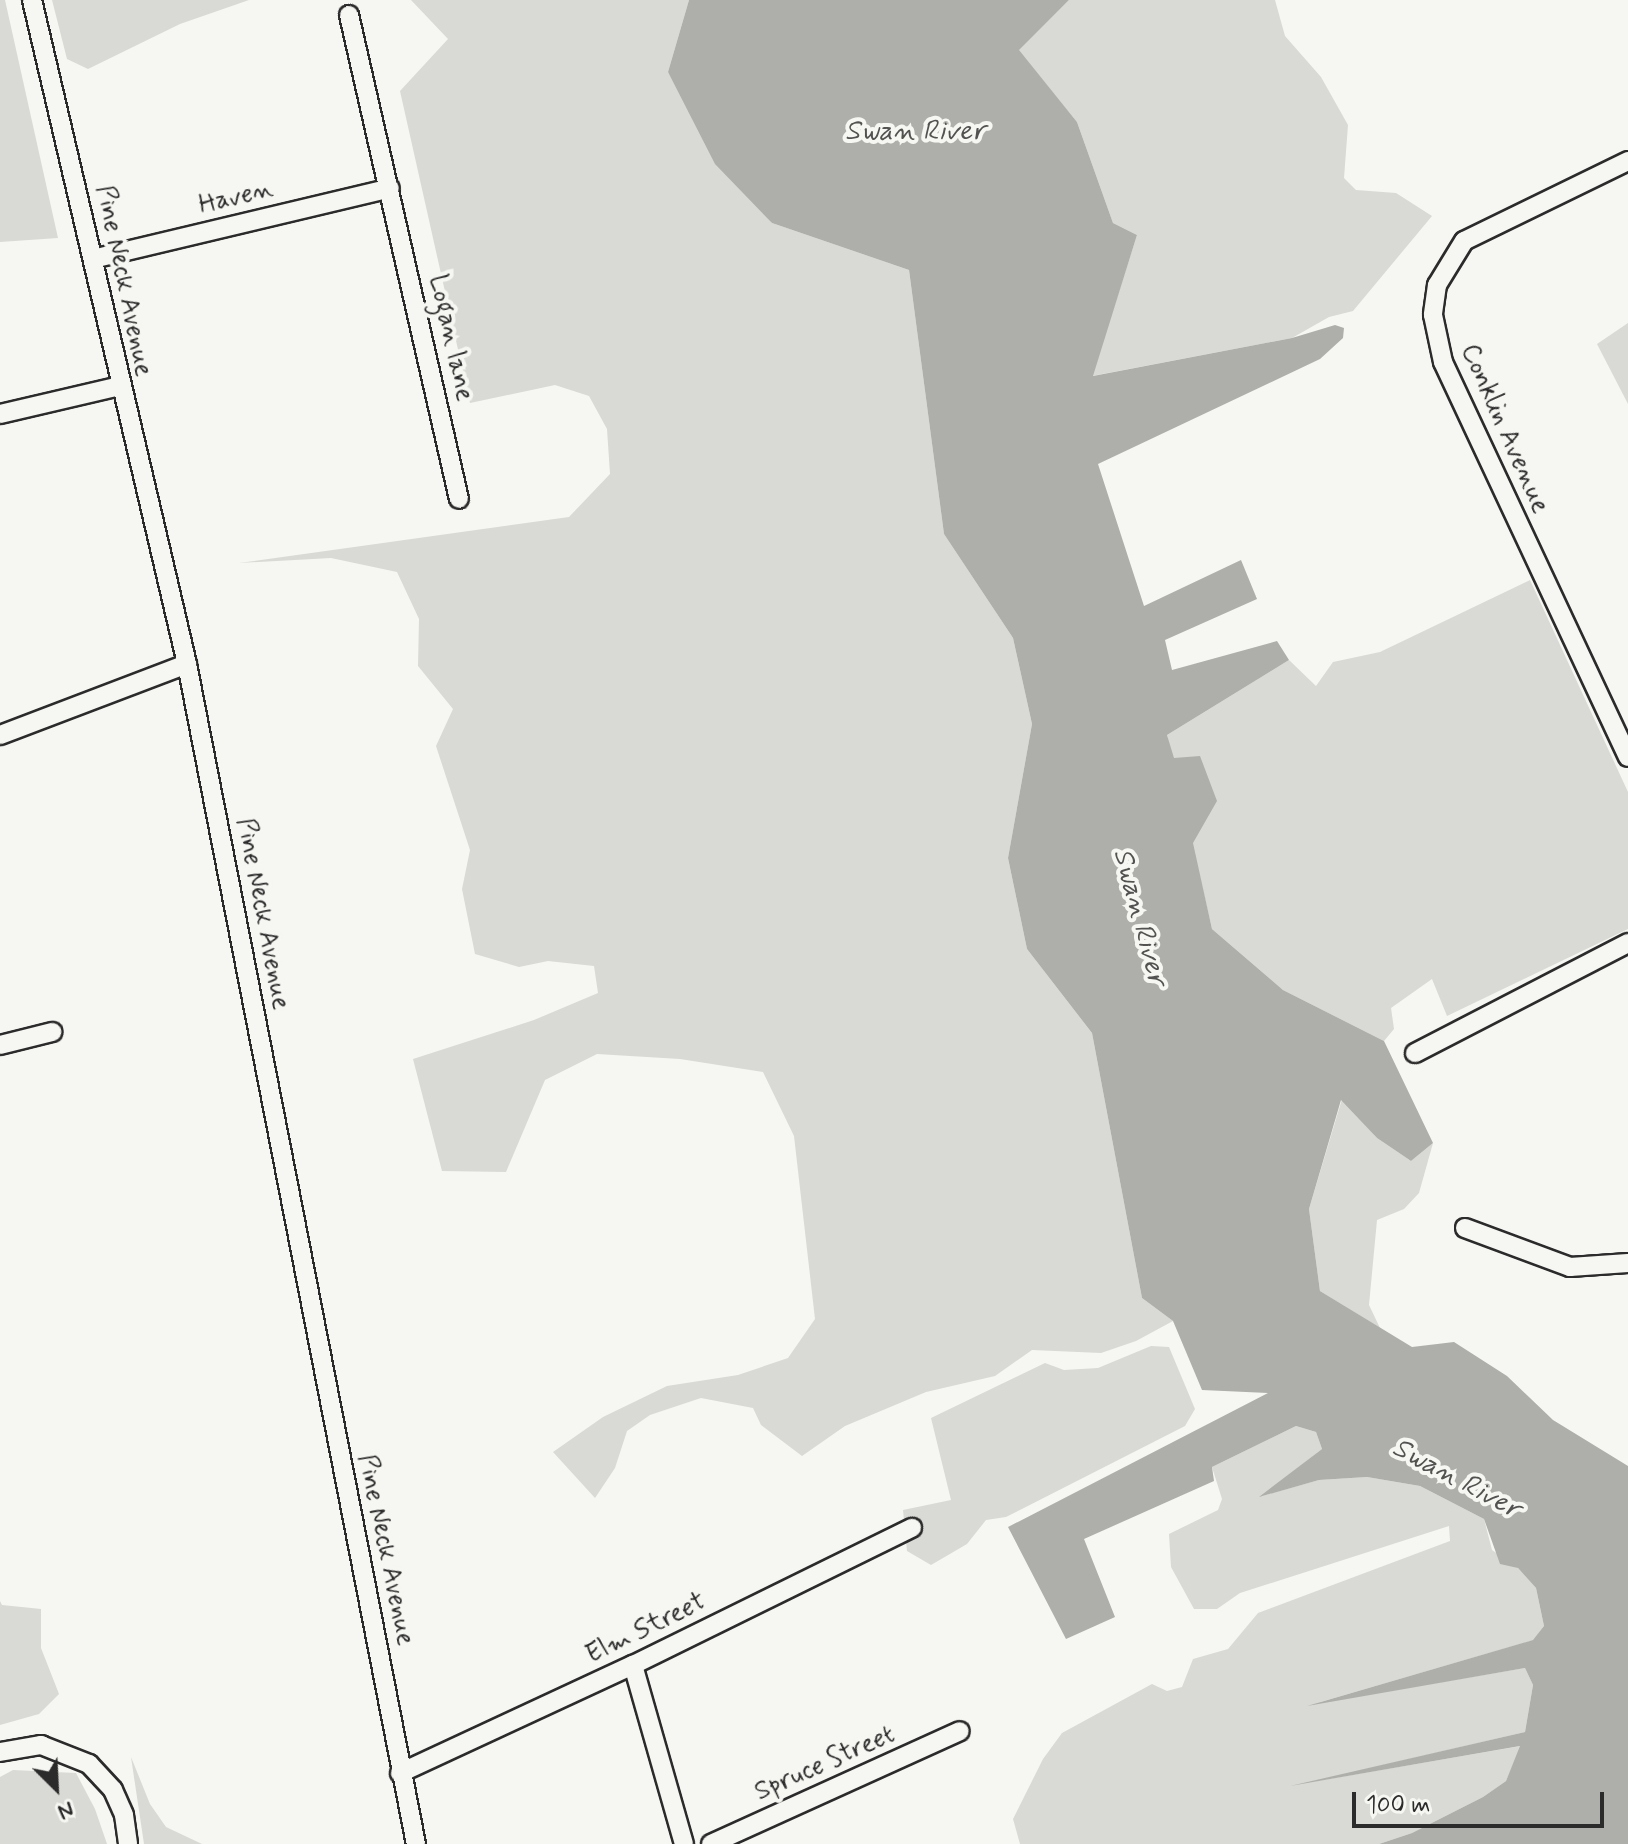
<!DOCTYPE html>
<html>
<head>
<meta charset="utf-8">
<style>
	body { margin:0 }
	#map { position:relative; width:1628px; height:1844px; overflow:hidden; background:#f6f6f2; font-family:Mynerve,sans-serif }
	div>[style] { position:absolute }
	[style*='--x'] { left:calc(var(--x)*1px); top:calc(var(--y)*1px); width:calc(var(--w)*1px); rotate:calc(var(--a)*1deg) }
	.green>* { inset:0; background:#d9d9d5 }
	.water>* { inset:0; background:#aeaeab }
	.roads { filter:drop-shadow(2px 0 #2b2b2b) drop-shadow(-2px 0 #2b2b2b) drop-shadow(0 2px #2b2b2b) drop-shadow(0 -2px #2b2b2b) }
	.street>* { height:18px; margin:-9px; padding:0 9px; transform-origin:9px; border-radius:9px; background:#f6f6f2 }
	span { translate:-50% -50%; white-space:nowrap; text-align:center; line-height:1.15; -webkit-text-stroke:8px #f6f6f2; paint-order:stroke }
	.street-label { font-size:26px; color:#2b2b2b }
	.water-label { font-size:28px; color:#525251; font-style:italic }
	.north { position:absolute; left:16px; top:1748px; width:80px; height:80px; -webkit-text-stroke:6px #f6f6f2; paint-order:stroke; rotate:156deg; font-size:22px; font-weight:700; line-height:32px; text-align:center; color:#2b2b2b }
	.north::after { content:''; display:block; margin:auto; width:28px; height:36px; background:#2b2b2b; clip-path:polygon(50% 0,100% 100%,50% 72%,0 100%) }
	.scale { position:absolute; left:1352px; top:1792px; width:252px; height:36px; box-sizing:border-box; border:4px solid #2b2b2b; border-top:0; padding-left:10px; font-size:24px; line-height:28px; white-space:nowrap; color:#2b2b2b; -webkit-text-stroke:6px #f6f6f2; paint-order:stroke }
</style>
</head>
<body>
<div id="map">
	<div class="green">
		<i style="clip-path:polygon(0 0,5px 0,58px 238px,0 242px)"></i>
		<i style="clip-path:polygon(52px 0,249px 0,180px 24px,88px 69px,67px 59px)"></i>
		<i style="clip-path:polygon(411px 0,689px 0,668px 72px,772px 223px,909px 270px,944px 534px,1013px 638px,1032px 724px,1008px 858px,1027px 949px,1092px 1033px,1142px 1298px,1173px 1321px,1136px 1341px,1101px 1353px,1032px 1350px,995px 1376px,926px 1392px,845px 1426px,802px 1456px,761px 1425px,753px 1408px,701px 1398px,650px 1415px,627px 1431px,615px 1468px,595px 1498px,553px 1452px,603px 1417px,667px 1386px,738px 1375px,788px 1358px,815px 1319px,794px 1136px,763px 1072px,680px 1059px,597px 1054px,545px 1080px,506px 1172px,442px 1171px,413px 1059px,534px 1020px,598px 993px,594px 966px,548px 961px,519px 967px,475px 954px,462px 889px,470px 850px,436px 746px,453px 709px,418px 666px,419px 619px,397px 572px,331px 558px,239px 563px,569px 517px,610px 474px,607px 429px,589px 396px,555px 385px,470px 403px,400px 91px,448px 39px)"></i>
		<i style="clip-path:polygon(1069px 0,1275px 0,1285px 36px,1321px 77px,1348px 125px,1344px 178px,1356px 190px,1396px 193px,1432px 216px,1353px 311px,1329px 317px,1292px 338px,1092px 376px,1137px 235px,1113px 223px,1077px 122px,1018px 50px)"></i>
		<i style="clip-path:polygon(1628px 323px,1628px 404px,1597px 344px)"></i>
		<i style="clip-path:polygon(1530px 580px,1628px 792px,1628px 929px,1447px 1016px,1432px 979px,1391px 1008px,1394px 1029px,1384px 1041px,1283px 990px,1212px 929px,1167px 735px,1289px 660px,1316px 686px,1333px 662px,1380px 652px)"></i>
		<i style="clip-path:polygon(1342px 1099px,1377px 1138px,1411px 1161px,1433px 1143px,1419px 1193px,1404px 1209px,1377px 1220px,1369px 1305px,1380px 1328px,1320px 1291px,1309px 1209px)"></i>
		<i style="clip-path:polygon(1151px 1346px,1169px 1347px,1195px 1409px,1185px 1426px,1006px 1517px,986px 1520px,967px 1544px,931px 1565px,907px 1551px,903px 1510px,951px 1500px,931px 1418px,1045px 1363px,1064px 1370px,1098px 1368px)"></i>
		<i style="clip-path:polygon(1296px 1426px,1316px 1432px,1322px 1449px,1262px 1496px,1319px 1480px,1367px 1477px,1420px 1486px,1484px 1519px,1492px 1550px,1518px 1568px,1536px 1588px,1544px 1626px,1534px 1640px,1317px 1703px,1525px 1668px,1533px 1685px,1525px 1732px,1311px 1782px,1521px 1746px,1506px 1781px,1483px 1797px,1412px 1833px,1379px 1844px,1020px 1844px,1013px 1819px,1043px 1759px,1062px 1733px,1152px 1684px,1167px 1691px,1182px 1687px,1193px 1659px,1228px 1649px,1258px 1613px,1450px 1541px,1449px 1526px,1240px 1593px,1217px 1609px,1194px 1609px,1171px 1567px,1169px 1534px,1218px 1510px,1222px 1499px,1212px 1467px)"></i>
		<i style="clip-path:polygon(0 1601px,2px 1605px,41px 1609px,41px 1648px,59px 1694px,39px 1714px,0 1725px)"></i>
		<i style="clip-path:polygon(131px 1757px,150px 1804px,166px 1827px,202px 1844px,144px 1844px)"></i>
		<i style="clip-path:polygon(13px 1770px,76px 1773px,95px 1809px,107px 1844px,0 1844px,0 1777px)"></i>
	</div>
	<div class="water">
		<i style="clip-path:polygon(689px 0,1069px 0,1019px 50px,1077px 122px,1113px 223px,1137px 235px,1093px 376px,1292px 338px,1335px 325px,1344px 328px,1343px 338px,1320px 359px,1098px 464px,1144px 606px,1241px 560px,1257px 599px,1165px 640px,1172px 670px,1277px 641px,1289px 660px,1167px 735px,1174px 758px,1200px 756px,1217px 801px,1193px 843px,1212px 929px,1283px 990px,1384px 1041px,1433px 1143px,1411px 1161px,1377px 1138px,1341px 1100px,1309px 1209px,1320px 1291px,1412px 1347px,1454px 1342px,1507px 1376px,1553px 1420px,1628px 1466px,1628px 1844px,1379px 1844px,1412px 1833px,1483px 1797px,1506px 1781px,1520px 1746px,1290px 1786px,1525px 1732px,1533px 1685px,1525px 1668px,1307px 1706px,1533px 1640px,1544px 1626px,1536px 1588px,1518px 1568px,1500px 1564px,1484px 1519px,1420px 1486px,1367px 1477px,1319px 1480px,1259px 1497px,1322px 1449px,1316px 1432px,1296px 1426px,1212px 1467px,1214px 1481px,1084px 1539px,1115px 1617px,1066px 1639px,1008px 1527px,1268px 1393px,1202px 1390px,1173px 1321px,1142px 1298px,1092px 1033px,1027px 949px,1008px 858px,1032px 724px,1013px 638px,944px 534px,909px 270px,772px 223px,715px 164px,668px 72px)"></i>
	</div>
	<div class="roads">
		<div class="street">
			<i style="--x:32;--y:0;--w:682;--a:76.86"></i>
			<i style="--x:187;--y:664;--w:1202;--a:79.02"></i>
			<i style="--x:349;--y:15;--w:496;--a:77.2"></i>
			<i style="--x:1628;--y:161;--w:182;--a:154"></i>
			<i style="--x:1464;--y:241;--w:52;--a:121.5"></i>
			<i style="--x:1437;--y:285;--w:30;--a:98"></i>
			<i style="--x:1433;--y:315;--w:48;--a:78"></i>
			<i style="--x:1443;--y:362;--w:436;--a:64.9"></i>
			<i style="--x:93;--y:259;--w:305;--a:-13.4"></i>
			<i style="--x:0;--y:414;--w:123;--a:-13.1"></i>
			<i style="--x:0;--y:735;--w:200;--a:-20.8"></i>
			<i style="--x:0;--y:1045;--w:54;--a:-14"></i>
			<i style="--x:1415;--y:1053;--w:240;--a:-27.3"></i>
			<i style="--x:1465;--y:1228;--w:112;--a:20.4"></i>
			<i style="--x:1570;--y:1267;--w:58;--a:-3.9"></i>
			<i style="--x:633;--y:1665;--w:186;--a:74.1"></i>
			<i style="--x:0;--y:1752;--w:42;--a:-9.7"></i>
			<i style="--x:41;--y:1745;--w:52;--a:21.6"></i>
			<i style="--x:89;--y:1764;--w:35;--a:47"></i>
			<i style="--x:113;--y:1790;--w:27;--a:66"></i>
			<i style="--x:124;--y:1815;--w:29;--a:82"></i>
			<i style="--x:400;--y:1773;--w:257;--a:-24.9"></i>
			<i style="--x:633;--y:1665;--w:311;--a:-26.2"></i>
			<i style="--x:711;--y:1844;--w:273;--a:-24.4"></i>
		</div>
	</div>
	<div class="street-label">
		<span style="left:236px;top:198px;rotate:-14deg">Haven</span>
		<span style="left:123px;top:281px;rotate:78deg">Pine Neck Avenue</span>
		<span style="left:450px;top:338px;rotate:77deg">Logan lane</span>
		<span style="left:1504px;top:429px;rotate:66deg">Conklin Avenue</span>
		<span style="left:262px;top:914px;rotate:79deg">Pine Neck Avenue</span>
		<span style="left:385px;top:1550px;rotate:78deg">Pine Neck Avenue</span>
		<span style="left:646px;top:1629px;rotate:-26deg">Elm Street</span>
		<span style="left:825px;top:1764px;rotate:-24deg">Spruce Street</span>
	</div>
	<div class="water-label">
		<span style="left:915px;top:132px">Swan River</span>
		<span style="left:1139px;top:917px;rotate:75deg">Swan River</span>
		<span style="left:1456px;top:1479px;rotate:28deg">Swan River</span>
	</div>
	<div class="north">N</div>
	<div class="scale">100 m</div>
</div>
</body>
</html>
